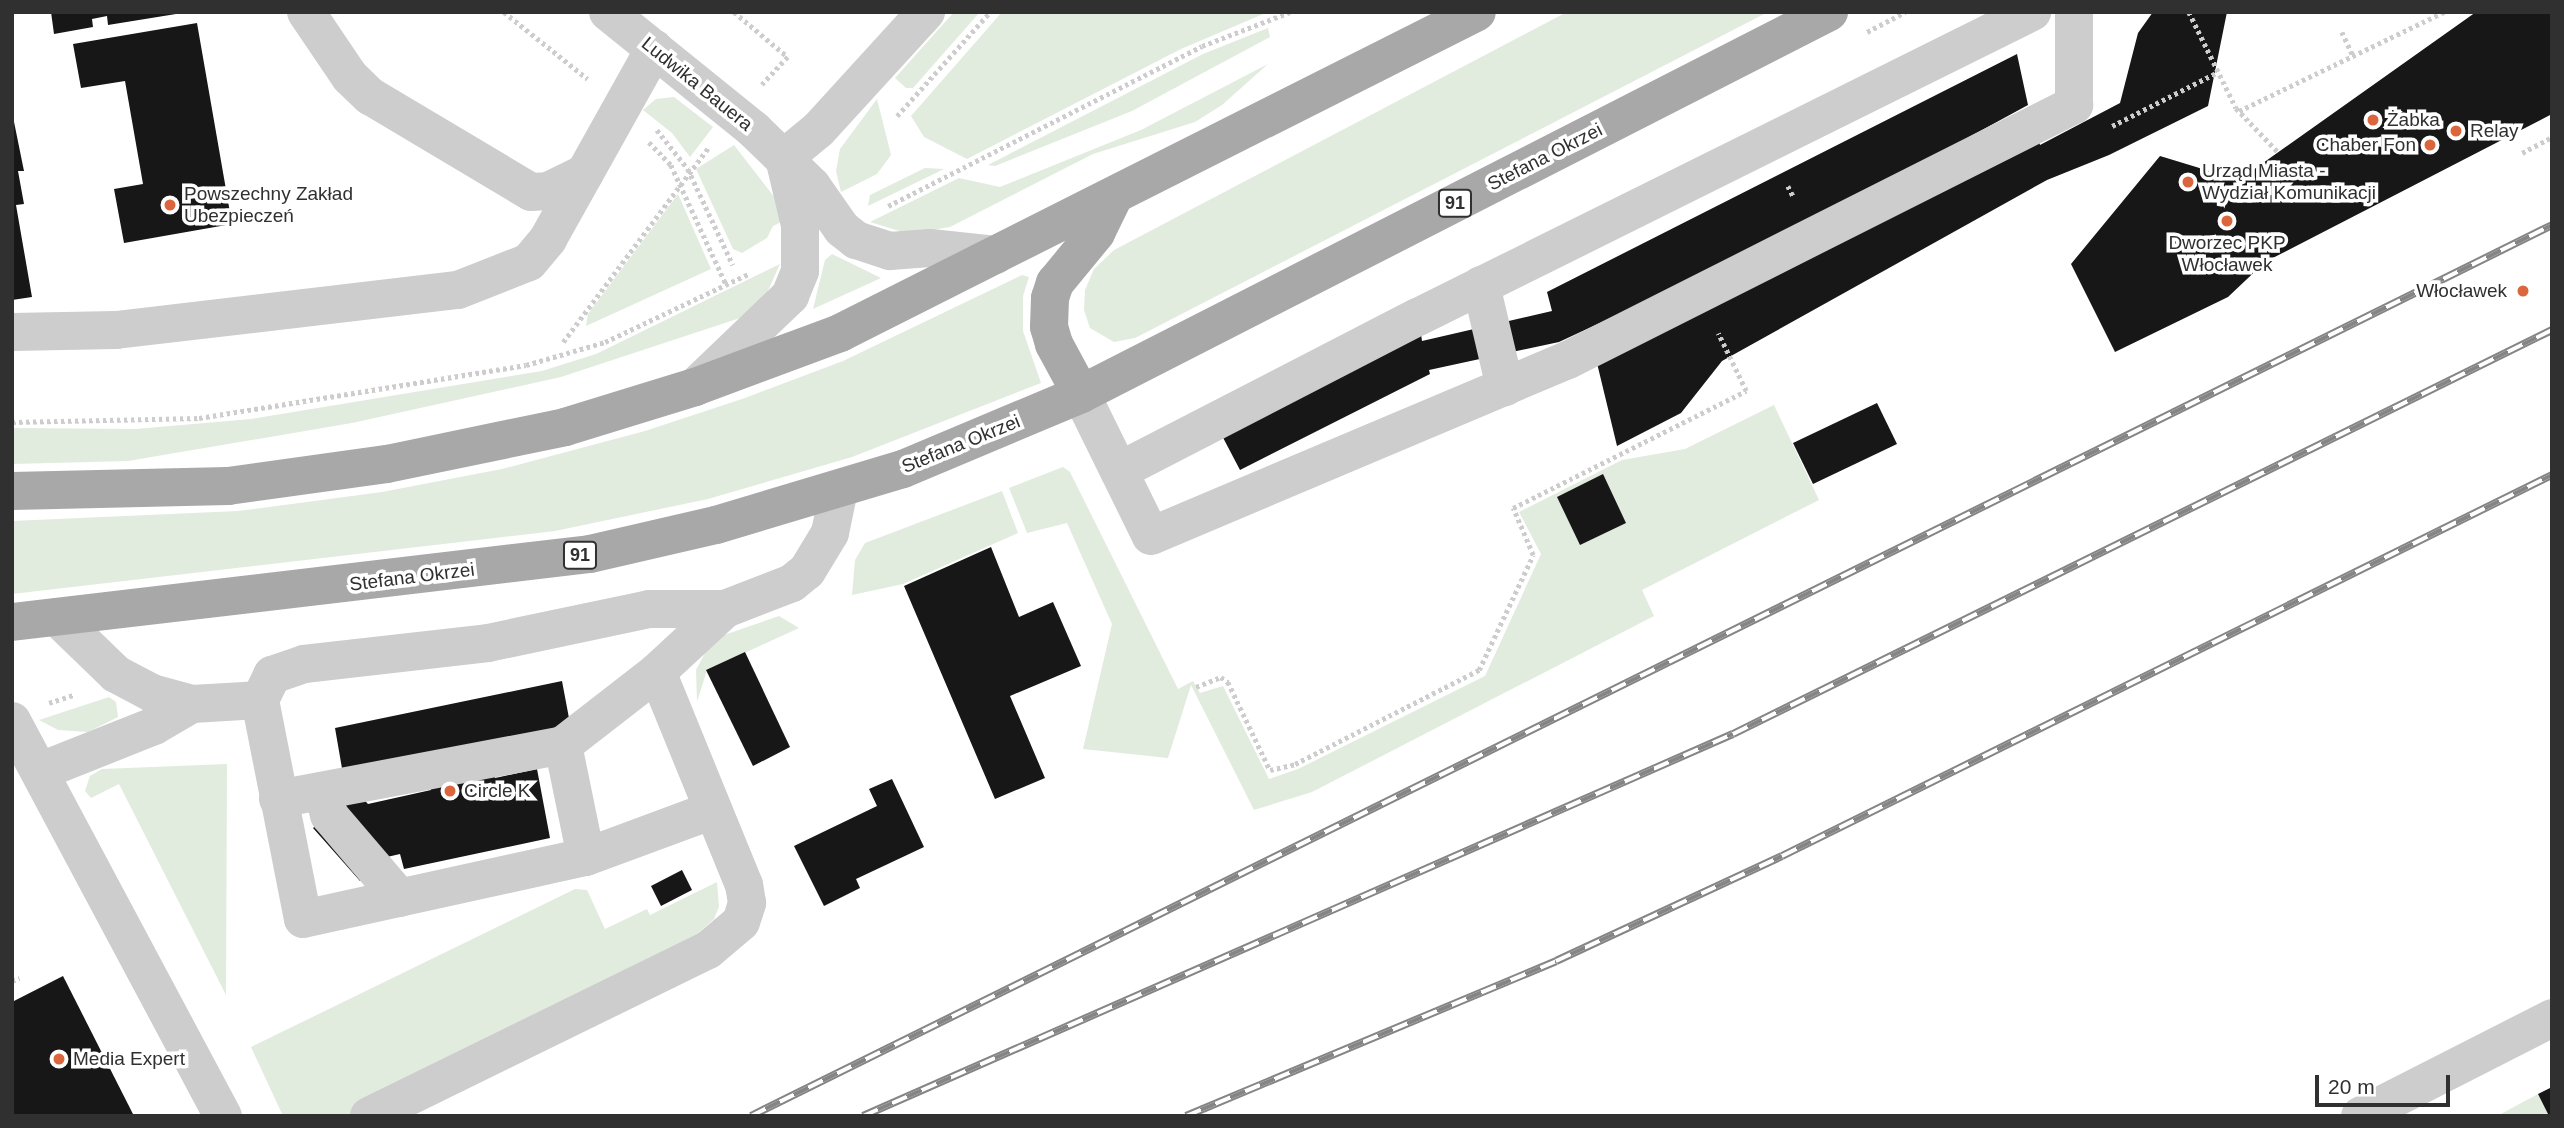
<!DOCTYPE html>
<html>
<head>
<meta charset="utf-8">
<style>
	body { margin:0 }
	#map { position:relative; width:2564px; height:1128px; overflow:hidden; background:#fff; font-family:Arial,sans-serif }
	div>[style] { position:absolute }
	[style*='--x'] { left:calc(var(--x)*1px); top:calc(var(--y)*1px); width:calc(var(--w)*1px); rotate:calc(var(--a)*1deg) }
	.green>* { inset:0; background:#e1ecde }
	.building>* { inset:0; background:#171717 }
	.path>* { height:4.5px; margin-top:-2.25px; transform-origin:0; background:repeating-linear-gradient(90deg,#cdcdcd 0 3.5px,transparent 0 7px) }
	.minor>* { height:38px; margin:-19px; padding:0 19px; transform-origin:19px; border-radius:19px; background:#cdcdcd }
	.major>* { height:38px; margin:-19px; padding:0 19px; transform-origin:19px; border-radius:19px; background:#a8a8a8 }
	.rail>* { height:8px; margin-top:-4px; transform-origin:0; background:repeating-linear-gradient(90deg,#fff 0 16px,#858585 0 32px); box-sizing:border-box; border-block:2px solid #858585 }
	.dots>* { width:19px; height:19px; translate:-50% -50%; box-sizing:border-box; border:4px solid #fff; border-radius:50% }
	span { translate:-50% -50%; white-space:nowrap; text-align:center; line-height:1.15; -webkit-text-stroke:7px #fff; paint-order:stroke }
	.shield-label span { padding:2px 5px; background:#fff; border:2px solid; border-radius:5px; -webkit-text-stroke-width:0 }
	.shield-label { font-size:18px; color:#303030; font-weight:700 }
	.street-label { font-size:19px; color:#303030 }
	.poi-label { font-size:19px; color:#303030 }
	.left { translate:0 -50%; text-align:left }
	.right { translate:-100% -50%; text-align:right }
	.frame { position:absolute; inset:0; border:14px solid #303030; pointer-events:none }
	.scale { position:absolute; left:2315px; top:1075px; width:135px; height:32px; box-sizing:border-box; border:4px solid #303030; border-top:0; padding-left:9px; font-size:21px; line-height:24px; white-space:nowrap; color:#303030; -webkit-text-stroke:5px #fff; paint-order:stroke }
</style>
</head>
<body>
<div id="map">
	<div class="green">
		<i style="clip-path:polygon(954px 12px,980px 12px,913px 88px,906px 88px,895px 78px)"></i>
		<i style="clip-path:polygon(1002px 12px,1268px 12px,1181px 49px,967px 159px,924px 137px,911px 116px)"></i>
		<i style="clip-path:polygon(1567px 12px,1768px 12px,1135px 338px,1114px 342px,1090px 328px,1084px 310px,1085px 290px,1094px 269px,1114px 250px)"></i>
		<i style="clip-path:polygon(1268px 28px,1270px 37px,1132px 111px,995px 166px,988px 165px,1203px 54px)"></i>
		<i style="clip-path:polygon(1268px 64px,1222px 105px,1195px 122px,1093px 154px,950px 227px,909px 234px,870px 222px,959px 178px,1000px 187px,1141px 130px)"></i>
		<i style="clip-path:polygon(674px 97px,713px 127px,690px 157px,672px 133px,643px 110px,656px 99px)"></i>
		<i style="clip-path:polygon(877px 99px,891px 155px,877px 174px,841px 192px,836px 171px,840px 149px)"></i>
		<i style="clip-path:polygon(734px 145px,775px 198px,783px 221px,773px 226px,767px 238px,742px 253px,733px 249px,696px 169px)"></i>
		<i style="clip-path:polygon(925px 168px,944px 169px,868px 206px,870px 195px)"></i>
		<i style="clip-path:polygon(678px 194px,711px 269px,586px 326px,588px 314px)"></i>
		<i style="clip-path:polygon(832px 254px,881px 278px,813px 309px,825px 260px)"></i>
		<i style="clip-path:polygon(780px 264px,767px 293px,740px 318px,561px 377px,352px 423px,128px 461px,12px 464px,12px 428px,136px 429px,251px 419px,542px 371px,596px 354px)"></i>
		<i style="clip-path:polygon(1022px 275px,1029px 277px,1023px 296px,1023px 331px,1041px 383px,852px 457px,708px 499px,555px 531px,12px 594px,12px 521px,238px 511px,382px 492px,502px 469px,645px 431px,745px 398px,843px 361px)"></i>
		<i style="clip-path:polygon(1774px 405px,1819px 500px,1642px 590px,1654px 616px,1312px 792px,1254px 810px,1191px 685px,1168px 758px,1083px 749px,1112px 624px,1067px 523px,1027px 533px,1009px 488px,1063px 467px,1070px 472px,1178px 689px,1193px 681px,1200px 693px,1223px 686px,1269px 779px,1298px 769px,1485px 676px,1541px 554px,1519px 512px,1622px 460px,1685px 449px)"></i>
		<i style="clip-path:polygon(1002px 491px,1018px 533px,903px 584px,852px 595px,855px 560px,865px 543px)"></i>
		<i style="clip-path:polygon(779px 616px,799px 628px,707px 670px,697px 702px,696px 670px,707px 649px,724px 635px)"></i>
		<i style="clip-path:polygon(109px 697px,116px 702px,118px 717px,88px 732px,58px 730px,39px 720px)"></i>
		<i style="clip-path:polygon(227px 764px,226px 995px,119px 784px,91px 798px,85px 791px,90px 776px,102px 769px)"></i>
		<i style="clip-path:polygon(717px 882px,719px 907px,714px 919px,686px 944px,346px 1116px,283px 1116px,251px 1047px,575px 889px,587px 890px,605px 929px,647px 909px,650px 915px)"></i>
		<i style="clip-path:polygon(2538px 1094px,2549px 1116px,2497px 1116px)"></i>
	</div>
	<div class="building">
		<i style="clip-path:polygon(51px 12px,176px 12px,176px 14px,108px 25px,107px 16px,92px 19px,93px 27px,54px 34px)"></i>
		<i style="clip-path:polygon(2153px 12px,2227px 12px,2208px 106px,2109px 155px,2047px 180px,1722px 361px,1681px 413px,1617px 446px,1596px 359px,1789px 235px,1559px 342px,1429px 370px,1430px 374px,1240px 470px,1219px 430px,1420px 326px,1422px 341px,1552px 311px,1547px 292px,2017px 54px,2028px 105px,1822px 217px,2037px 135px,2040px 145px,2120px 103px,2138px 33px)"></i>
		<i style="clip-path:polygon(2476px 12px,2552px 12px,2552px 114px,2265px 262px,2228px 297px,2115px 352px,2071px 264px,2160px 156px,2239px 180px)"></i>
		<i style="clip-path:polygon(197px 23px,232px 224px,124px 243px,114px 189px,143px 184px,125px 81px,81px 88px,73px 44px)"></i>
		<i style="clip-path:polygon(12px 112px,24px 171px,18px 171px,24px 204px,16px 205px,32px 297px,12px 300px)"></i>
		<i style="clip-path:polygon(1877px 403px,1897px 444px,1813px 484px,1793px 443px)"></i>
		<i style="clip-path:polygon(1603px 474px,1626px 523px,1580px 545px,1557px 497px)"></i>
		<i style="clip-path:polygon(991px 547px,1019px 617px,1053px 602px,1081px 666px,1010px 696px,1045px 778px,995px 799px,904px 586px)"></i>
		<i style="clip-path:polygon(745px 652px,790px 747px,753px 766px,706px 670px)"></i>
		<i style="clip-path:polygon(562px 681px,572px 734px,491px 750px,495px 778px,537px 769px,550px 838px,404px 869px,400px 854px,387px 857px,360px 881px,313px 828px,356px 791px,368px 804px,431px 790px,426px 764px,344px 780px,335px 728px)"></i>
		<i style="clip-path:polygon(892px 779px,924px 847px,856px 879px,860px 888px,824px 906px,794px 846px,877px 806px,869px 789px)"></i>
		<i style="clip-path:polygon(682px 870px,692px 890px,661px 906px,651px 886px)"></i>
		<i style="clip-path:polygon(63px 976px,134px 1116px,12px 1116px,12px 1002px)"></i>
		<i style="clip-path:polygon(2552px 1087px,2552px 1116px,2549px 1116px,2538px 1094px)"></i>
	</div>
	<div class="path">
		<i style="--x:504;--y:12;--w:107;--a:38.6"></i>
		<i style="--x:734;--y:12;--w:70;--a:39.8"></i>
		<i style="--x:788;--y:57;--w:38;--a:133"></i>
		<i style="--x:2189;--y:12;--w:107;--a:63.9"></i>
		<i style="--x:2236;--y:108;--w:61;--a:46.3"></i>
		<i style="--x:1867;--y:32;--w:43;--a:-27.8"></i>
		<i style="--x:2342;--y:32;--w:26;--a:65"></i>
		<i style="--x:2239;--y:111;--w:228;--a:-25.8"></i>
		<i style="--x:897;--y:116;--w:140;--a:-48.2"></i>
		<i style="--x:2112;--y:126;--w:119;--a:-27"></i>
		<i style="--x:657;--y:130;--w:50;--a:51.5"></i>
		<i style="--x:688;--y:169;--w:106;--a:64.9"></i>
		<i style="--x:649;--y:142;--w:32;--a:46"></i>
		<i style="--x:671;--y:165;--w:131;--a:65.2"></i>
		<i style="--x:2522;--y:153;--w:34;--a:-28"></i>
		<i style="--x:1788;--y:186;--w:13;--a:63"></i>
		<i style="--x:888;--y:206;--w:352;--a:-27"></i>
		<i style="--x:1202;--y:46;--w:94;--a:-21.1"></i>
		<i style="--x:563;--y:342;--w:244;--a:-53.2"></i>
		<i style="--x:12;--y:422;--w:187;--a:-1.2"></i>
		<i style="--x:199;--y:418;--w:331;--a:-9.2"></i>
		<i style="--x:526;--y:365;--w:82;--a:-16.2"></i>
		<i style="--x:605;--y:342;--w:158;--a:-25.4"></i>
		<i style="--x:1196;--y:687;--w:27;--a:-22"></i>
		<i style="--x:1221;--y:677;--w:9;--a:36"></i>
		<i style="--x:1228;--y:682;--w:98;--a:64.5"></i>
		<i style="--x:1270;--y:770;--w:26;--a:-13"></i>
		<i style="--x:1295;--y:764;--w:207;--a:-27.1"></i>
		<i style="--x:1479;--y:670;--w:127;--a:-64.8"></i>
		<i style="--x:1533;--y:555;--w:51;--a:-113.1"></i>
		<i style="--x:1513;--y:508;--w:261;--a:-26.7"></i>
		<i style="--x:1746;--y:391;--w:64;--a:-115.8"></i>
		<i style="--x:49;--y:703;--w:26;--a:-18"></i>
		<i style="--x:12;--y:981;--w:8;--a:-23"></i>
	</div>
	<div class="minor">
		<i style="--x:306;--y:12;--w:78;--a:55.9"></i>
		<i style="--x:350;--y:77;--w:28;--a:44"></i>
		<i style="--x:370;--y:96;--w:187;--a:30.8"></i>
		<i style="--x:531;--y:192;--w:17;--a:-3"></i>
		<i style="--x:548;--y:191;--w:41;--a:-25.9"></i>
		<i style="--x:608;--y:12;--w:188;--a:38.9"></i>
		<i style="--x:754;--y:130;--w:81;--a:44"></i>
		<i style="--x:812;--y:186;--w:52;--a:55.1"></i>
		<i style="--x:842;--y:229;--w:18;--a:38"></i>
		<i style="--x:856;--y:240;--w:36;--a:18"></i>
		<i style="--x:890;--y:251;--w:40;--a:-4.3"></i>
		<i style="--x:930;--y:248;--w:66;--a:6.1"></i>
		<i style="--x:784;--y:158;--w:45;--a:-39.6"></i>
		<i style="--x:819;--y:129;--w:159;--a:-47.6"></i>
		<i style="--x:1481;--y:285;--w:105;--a:76.8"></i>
		<i style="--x:12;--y:332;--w:104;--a:-1.1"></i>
		<i style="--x:116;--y:330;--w:344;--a:-6.7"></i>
		<i style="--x:458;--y:290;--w:76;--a:-21.5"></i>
		<i style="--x:529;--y:262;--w:30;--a:-50"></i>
		<i style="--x:548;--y:239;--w:218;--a:-60.8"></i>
		<i style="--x:695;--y:387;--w:132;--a:-43.8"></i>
		<i style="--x:790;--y:296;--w:27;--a:-68"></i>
		<i style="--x:800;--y:271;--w:46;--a:-90"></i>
		<i style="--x:800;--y:225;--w:69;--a:-103.4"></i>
		<i style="--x:1081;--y:394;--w:158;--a:63.8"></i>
		<i style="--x:1151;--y:536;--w:453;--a:-22.9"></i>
		<i style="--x:1568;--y:360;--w:567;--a:-26.75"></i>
		<i style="--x:2074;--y:105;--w:93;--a:-90"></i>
		<i style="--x:1119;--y:471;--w:336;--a:-27.3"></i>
		<i style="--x:1418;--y:317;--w:686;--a:-26.42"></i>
		<i style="--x:57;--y:617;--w:82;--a:44"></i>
		<i style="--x:116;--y:674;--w:41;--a:27.8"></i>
		<i style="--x:152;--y:693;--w:41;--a:15.4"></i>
		<i style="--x:192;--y:704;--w:68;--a:-3.4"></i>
		<i style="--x:260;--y:700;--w:28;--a:-64"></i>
		<i style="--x:272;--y:675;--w:34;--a:-19"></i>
		<i style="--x:304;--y:664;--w:185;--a:-6.5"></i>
		<i style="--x:488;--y:643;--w:165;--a:-11.9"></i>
		<i style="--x:649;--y:609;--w:76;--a:0"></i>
		<i style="--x:260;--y:700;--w:223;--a:78.9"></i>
		<i style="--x:303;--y:919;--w:290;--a:-12.4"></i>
		<i style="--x:586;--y:857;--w:135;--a:-20.3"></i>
		<i style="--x:12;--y:721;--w:448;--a:61.9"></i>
		<i style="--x:563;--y:745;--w:114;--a:78.4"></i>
		<i style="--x:41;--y:771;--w:122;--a:-21.7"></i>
		<i style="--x:154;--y:726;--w:44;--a:-30.1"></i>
		<i style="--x:323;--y:791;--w:25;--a:76"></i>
		<i style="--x:329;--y:815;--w:109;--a:49.5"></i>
		<i style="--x:278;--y:799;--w:290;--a:-10.7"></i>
		<i style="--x:563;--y:745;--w:119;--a:-37.8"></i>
		<i style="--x:369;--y:1116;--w:377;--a:-26.1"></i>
		<i style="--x:708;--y:950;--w:43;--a:-40.3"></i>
		<i style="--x:741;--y:922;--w:20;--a:-72"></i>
		<i style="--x:747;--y:903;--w:18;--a:-99"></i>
		<i style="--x:744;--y:885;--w:230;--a:-112.2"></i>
		<i style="--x:657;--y:672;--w:93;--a:-42.8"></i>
		<i style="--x:725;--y:609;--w:72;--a:-21.2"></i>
		<i style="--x:792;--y:583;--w:19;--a:-39"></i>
		<i style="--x:807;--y:571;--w:44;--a:-58.8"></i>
		<i style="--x:830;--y:533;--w:45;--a:-78.4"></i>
		<i style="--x:2360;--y:1116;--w:216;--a:-27"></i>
	</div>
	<div class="major">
		<i style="--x:1081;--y:394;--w:57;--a:-118.4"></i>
		<i style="--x:1054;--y:344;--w:18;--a:-106"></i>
		<i style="--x:1049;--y:327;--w:29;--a:-88"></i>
		<i style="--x:1050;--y:298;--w:16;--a:-72"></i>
		<i style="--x:1055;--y:283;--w:65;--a:-50.6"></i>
		<i style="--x:1096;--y:233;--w:39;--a:-64"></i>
		<i style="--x:12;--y:491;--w:216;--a:-1.3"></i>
		<i style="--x:228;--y:486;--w:161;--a:-7.9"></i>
		<i style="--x:387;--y:464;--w:182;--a:-11.7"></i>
		<i style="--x:565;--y:427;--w:136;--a:-17.1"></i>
		<i style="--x:695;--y:387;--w:155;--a:-20.4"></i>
		<i style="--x:840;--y:333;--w:713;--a:-26.74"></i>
		<i style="--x:12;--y:622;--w:582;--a:-6.71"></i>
		<i style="--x:590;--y:554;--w:129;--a:-13"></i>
		<i style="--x:716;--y:525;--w:195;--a:-16.7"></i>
		<i style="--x:903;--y:469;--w:193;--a:-22.8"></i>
		<i style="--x:1081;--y:394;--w:840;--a:-27.05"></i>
	</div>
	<div class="rail">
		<i style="--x:751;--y:1116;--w:2009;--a:-26.32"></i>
		<i style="--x:863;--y:1116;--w:950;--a:-23.71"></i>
		<i style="--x:1733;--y:734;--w:913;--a:-26.26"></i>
		<i style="--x:1186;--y:1116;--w:401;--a:-22.7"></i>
		<i style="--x:1556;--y:961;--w:249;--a:-24.9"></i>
		<i style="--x:1782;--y:856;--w:859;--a:-26.33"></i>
	</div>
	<div class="dots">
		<i style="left:2373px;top:120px;background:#db653d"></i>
		<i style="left:2456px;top:131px;background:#db653d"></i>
		<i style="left:2430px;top:145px;background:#db653d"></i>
		<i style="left:2188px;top:182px;background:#db653d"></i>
		<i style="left:170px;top:205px;background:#db653d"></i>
		<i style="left:2227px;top:221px;background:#db653d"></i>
		<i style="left:2523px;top:291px;background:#db653d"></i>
		<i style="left:450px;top:791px;background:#db653d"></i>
		<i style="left:59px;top:1059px;background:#db653d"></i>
	</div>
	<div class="shield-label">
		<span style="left:1455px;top:203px">91</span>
		<span style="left:580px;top:555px">91</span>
	</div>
	<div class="street-label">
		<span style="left:697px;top:84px;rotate:39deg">Ludwika Bauera</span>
		<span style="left:1545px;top:157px;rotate:-27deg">Stefana Okrzei</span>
		<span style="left:961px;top:444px;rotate:-22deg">Stefana Okrzei</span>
		<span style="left:412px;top:577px;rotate:-7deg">Stefana Okrzei</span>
	</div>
	<div class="poi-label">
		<span class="left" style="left:2387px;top:120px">Żabka</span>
		<span class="left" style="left:2470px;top:131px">Relay</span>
		<span class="right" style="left:2416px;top:145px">Chaber Fon</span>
		<span class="left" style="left:2202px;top:182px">Urząd Miasta -<br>Wydział Komunikacji</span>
		<span class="left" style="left:184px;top:205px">Powszechny Zakład<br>Ubezpieczeń</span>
		<span style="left:2227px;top:254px">Dworzec PKP<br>Włocławek</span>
		<span class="right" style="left:2507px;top:291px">Włocławek</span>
		<span class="left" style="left:464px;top:791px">Circle K</span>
		<span class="left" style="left:73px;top:1059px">Media Expert</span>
	</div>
	<div class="frame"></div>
	<div class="scale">20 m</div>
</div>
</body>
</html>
